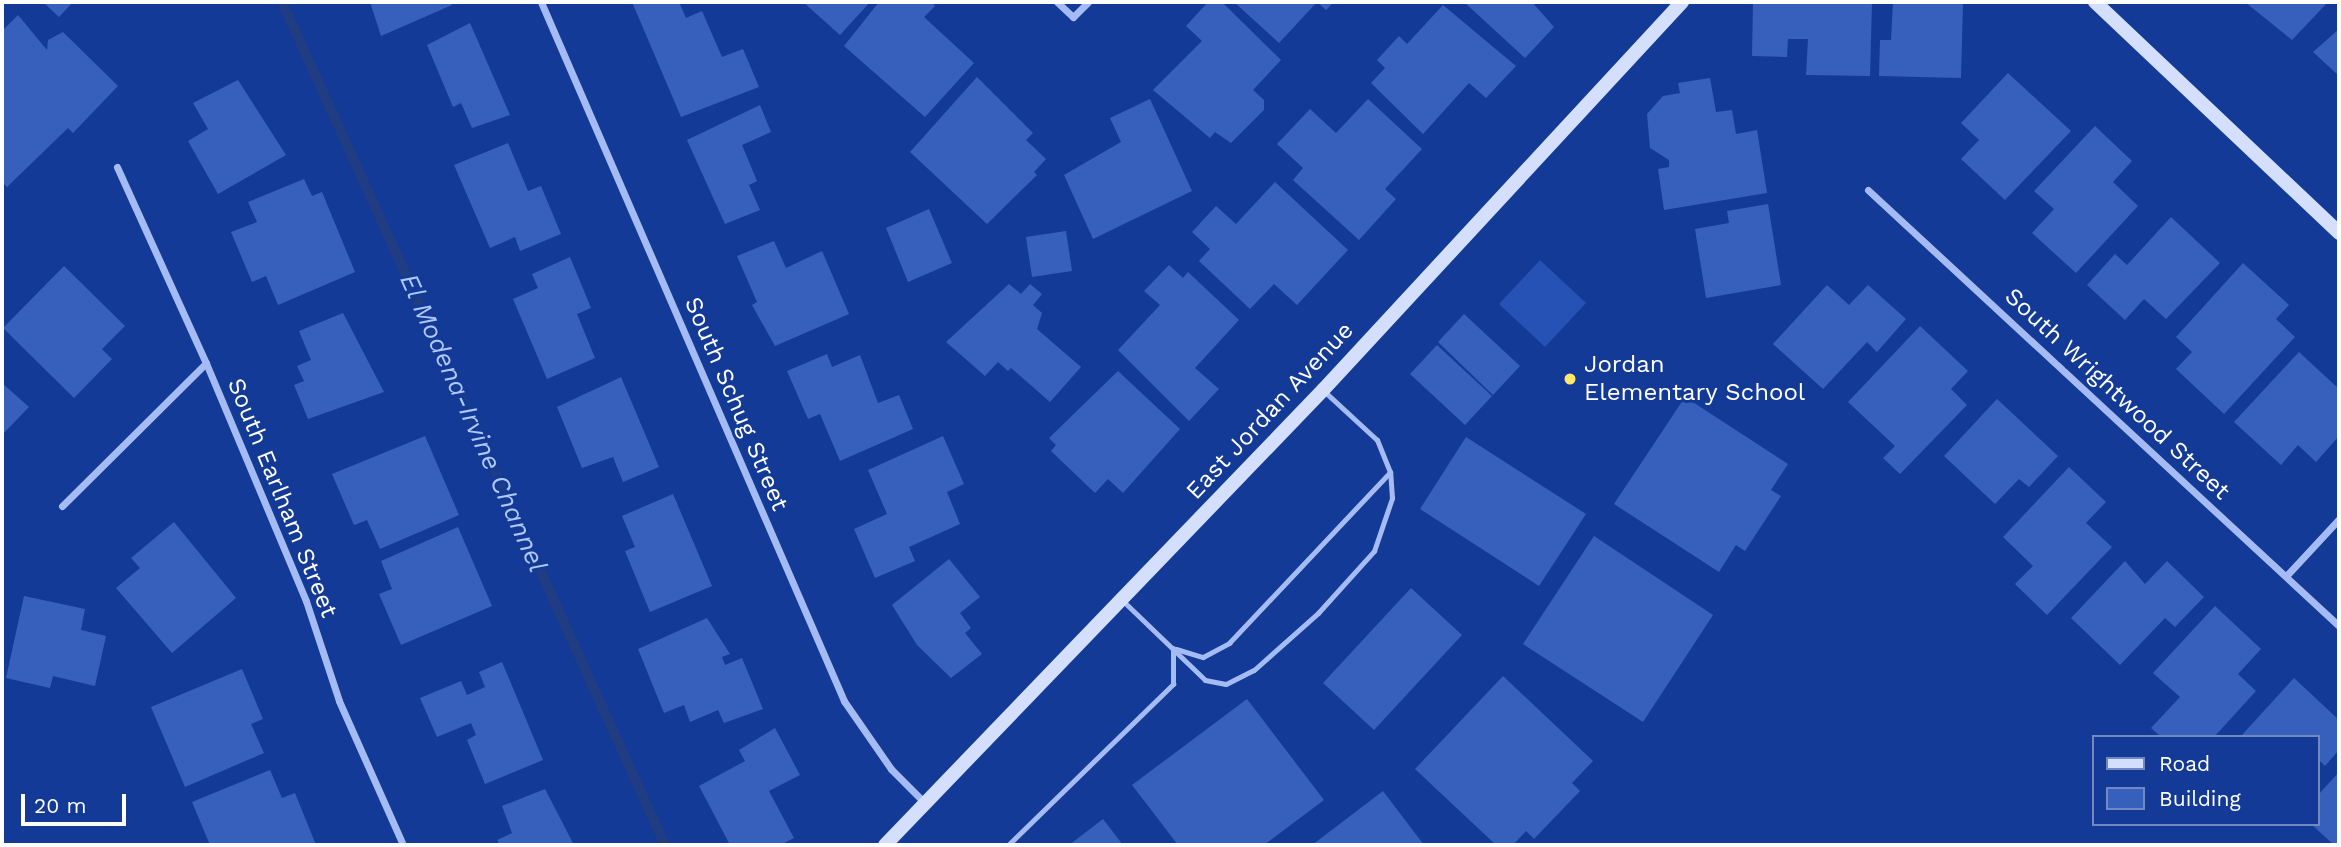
<!DOCTYPE html>
<html>
<head>
<meta charset="utf-8">
<style>
	body { margin:0 }
	#map { position:relative; width:2341px; height:847px; overflow:hidden; background:#133a96; font-family:"Work Sans",sans-serif }
	div>[style] { position:absolute }
	[style*='--x'] { left:calc(var(--x)*1px); top:calc(var(--y)*1px); width:calc(var(--w)*1px); rotate:calc(var(--a)*1deg) }
	.green>* { inset:0; background:#2652b5 }
	.stream>* { height:10px; margin:-5px; padding:0 5px; transform-origin:5px; border-radius:5px; background:#203c82 }
	.building>* { inset:0; background:#3760bc }
	.lane>* { height:5px; margin:-2.5px; padding:0 2.5px; transform-origin:2.5px; border-radius:2.5px; background:#a4bcf3 }
	.street>* { height:7px; margin:-3.5px; padding:0 3.5px; transform-origin:3.5px; border-radius:3.5px; background:#a4bcf3 }
	.secondary>* { height:14px; margin:-7px; padding:0 7px; transform-origin:7px; border-radius:7px; background:#d3dffc }
	.dots>* { width:19px; height:19px; translate:-50% -50%; box-sizing:border-box; border:4px solid #133a96; border-radius:50% }
	span { translate:-50% -50%; white-space:nowrap; text-align:center; line-height:1.15; -webkit-text-stroke:6px #133a96; paint-order:stroke }
	.poi-label { font-size:24px; color:#fff }
	.left { translate:0 -50%; text-align:left }
	.street-label { font-size:24px; color:#fff }
	.water-label { font-size:26px; color:#b0c7f9; font-style:italic }
	.frame { position:absolute; inset:0; border:4px solid #fff; pointer-events:none }
	.legend { position:absolute; left:2092px; top:735px; width:228px; height:91px; box-sizing:border-box; background:#133a96; border:2px solid #7189c0; margin:0; padding:9px 12px; list-style:none; font-size:21px; color:#fff }
	.legend li { display:flex; align-items:center; gap:14px; height:35px }
	.legend b { width:35px; border:2px solid #7189c0 }
	.scale { position:absolute; left:21px; top:794px; width:105px; height:32px; box-sizing:border-box; border:4px solid #fff; border-top:0; padding-left:9px; font-size:21px; line-height:24px; white-space:nowrap; color:#fff; -webkit-text-stroke:5px #133a96; paint-order:stroke }
</style>
</head>
<body>
<div id="map">
	<div class="green">
		<i style="clip-path:polygon(1540px 260px,1586px 303px,1545px 347px,1499px 304px)"></i>
	</div>
	<div class="stream">
		<i style="--x:282;--y:2;--w:926;--a:65.57"></i>
	</div>
	<div class="building">
		<i style="clip-path:polygon(43px 2px,73px 2px,59px 17px)"></i>
		<i style="clip-path:polygon(370px 2px,450px 2px,452px 5px,381px 36px)"></i>
		<i style="clip-path:polygon(632px 2px,679px 2px,686px 18px,702px 11px,722px 57px,743px 49px,759px 87px,681px 117px)"></i>
		<i style="clip-path:polygon(803px 2px,870px 2px,840px 35px)"></i>
		<i style="clip-path:polygon(879px 2px,931px 2px,935px 6px,924px 17px,974px 63px,925px 117px,844px 46px)"></i>
		<i style="clip-path:polygon(1208px 2px,1222px 2px,1281px 60px,1253px 90px,1264px 100px,1264px 110px,1231px 143px,1215px 132px,1210px 138px,1153px 90px,1202px 41px,1186px 26px)"></i>
		<i style="clip-path:polygon(1234px 2px,1334px 2px,1326px 10px,1317px 2px,1279px 43px)"></i>
		<i style="clip-path:polygon(1464px 2px,1532px 2px,1554px 27px,1525px 58px)"></i>
		<i style="clip-path:polygon(1753px 2px,1872px 2px,1870px 76px,1806px 75px,1808px 39px,1788px 39px,1787px 57px,1752px 56px)"></i>
		<i style="clip-path:polygon(1893px 2px,1963px 3px,1961px 78px,1879px 76px,1880px 40px,1891px 40px)"></i>
		<i style="clip-path:polygon(2245px 2px,2328px 2px,2292px 40px)"></i>
		<i style="clip-path:polygon(1443px 5px,1516px 66px,1486px 98px,1469px 83px,1423px 134px,1371px 83px,1385px 68px,1377px 60px,1399px 36px,1407px 44px)"></i>
		<i style="clip-path:polygon(18px 15px,47px 50px,48px 40px,63px 32px,118px 86px,73px 133px,68px 128px,7px 187px,2px 182px,2px 31px)"></i>
		<i style="clip-path:polygon(470px 23px,510px 115px,472px 128px,461px 103px,453px 107px,427px 45px)"></i>
		<i style="clip-path:polygon(2339px 29px,2339px 76px,2313px 52px)"></i>
		<i style="clip-path:polygon(2008px 73px,2071px 131px,2005px 200px,1961px 159px,1979px 140px,1961px 123px)"></i>
		<i style="clip-path:polygon(977px 77px,1033px 133px,1026px 140px,1046px 159px,1034px 172px,1037px 175px,987px 224px,910px 152px)"></i>
		<i style="clip-path:polygon(1710px 78px,1716px 112px,1732px 110px,1736px 134px,1757px 130px,1767px 193px,1664px 210px,1658px 169px,1669px 167px,1669px 160px,1650px 148px,1647px 114px,1663px 96px,1680px 93px,1678px 83px)"></i>
		<i style="clip-path:polygon(238px 80px,286px 155px,218px 194px,188px 141px,208px 129px,193px 103px)"></i>
		<i style="clip-path:polygon(1150px 99px,1192px 191px,1093px 239px,1064px 175px,1121px 142px,1110px 118px)"></i>
		<i style="clip-path:polygon(1368px 99px,1422px 149px,1385px 189px,1396px 199px,1359px 240px,1293px 180px,1303px 168px,1277px 144px,1310px 109px,1336px 133px)"></i>
		<i style="clip-path:polygon(760px 105px,771px 132px,742px 145px,757px 181px,749px 185px,760px 210px,725px 224px,687px 140px)"></i>
		<i style="clip-path:polygon(2095px 126px,2132px 161px,2113px 182px,2138px 206px,2076px 273px,2032px 233px,2054px 209px,2034px 191px)"></i>
		<i style="clip-path:polygon(508px 143px,528px 191px,541px 186px,561px 234px,520px 251px,515px 237px,490px 248px,454px 165px)"></i>
		<i style="clip-path:polygon(304px 179px,312px 196px,322px 192px,355px 272px,278px 305px,266px 276px,252px 282px,231px 232px,257px 222px,248px 202px)"></i>
		<i style="clip-path:polygon(1275px 182px,1348px 250px,1297px 305px,1274px 284px,1250px 309px,1199px 261px,1210px 249px,1192px 232px,1216px 206px,1236px 224px)"></i>
		<i style="clip-path:polygon(1768px 204px,1781px 285px,1706px 298px,1695px 229px,1729px 223px,1727px 211px)"></i>
		<i style="clip-path:polygon(929px 209px,952px 263px,908px 282px,886px 228px)"></i>
		<i style="clip-path:polygon(2171px 217px,2220px 263px,2166px 319px,2144px 299px,2125px 320px,2087px 285px,2115px 254px,2127px 265px)"></i>
		<i style="clip-path:polygon(1066px 231px,1072px 271px,1032px 277px,1026px 237px)"></i>
		<i style="clip-path:polygon(774px 241px,786px 268px,822px 251px,849px 314px,775px 346px,752px 305px,757px 302px,737px 256px)"></i>
		<i style="clip-path:polygon(570px 257px,591px 308px,577px 314px,595px 358px,547px 379px,513px 299px,538px 288px,532px 274px)"></i>
		<i style="clip-path:polygon(2243px 263px,2289px 305px,2276px 319px,2295px 337px,2224px 414px,2176px 369px,2192px 352px,2176px 337px)"></i>
		<i style="clip-path:polygon(1169px 265px,1183px 278px,1188px 272px,1239px 320px,1195px 368px,1219px 389px,1189px 421px,1118px 350px,1160px 305px,1144px 291px)"></i>
		<i style="clip-path:polygon(64px 266px,125px 326px,102px 349px,112px 359px,74px 398px,3px 328px)"></i>
		<i style="clip-path:polygon(1009px 284px,1021px 294px,1030px 284px,1042px 294px,1033px 305px,1042px 313px,1037px 329px,1081px 367px,1050px 402px,1011px 368px,1008px 371px,998px 362px,985px 376px,946px 342px)"></i>
		<i style="clip-path:polygon(1827px 285px,1849px 305px,1868px 285px,1906px 319px,1877px 352px,1867px 342px,1823px 389px,1773px 344px)"></i>
		<i style="clip-path:polygon(343px 313px,384px 392px,308px 419px,294px 385px,304px 381px,297px 366px,311px 360px,299px 331px)"></i>
		<i style="clip-path:polygon(1464px 314px,1520px 366px,1493px 395px,1438px 342px)"></i>
		<i style="clip-path:polygon(1920px 326px,1968px 371px,1951px 389px,1967px 405px,1900px 474px,1883px 458px,1895px 446px,1848px 402px)"></i>
		<i style="clip-path:polygon(1437px 345px,1492px 396px,1465px 425px,1410px 374px)"></i>
		<i style="clip-path:polygon(2299px 352px,2339px 389px,2339px 436px,2316px 462px,2298px 445px,2281px 465px,2234px 422px)"></i>
		<i style="clip-path:polygon(827px 354px,832px 367px,860px 355px,878px 403px,899px 395px,913px 429px,840px 461px,820px 414px,808px 419px,787px 371px)"></i>
		<i style="clip-path:polygon(1118px 371px,1180px 429px,1123px 493px,1108px 479px,1095px 493px,1051px 451px,1056px 445px,1049px 438px)"></i>
		<i style="clip-path:polygon(621px 377px,659px 467px,623px 482px,613px 457px,582px 468px,557px 407px)"></i>
		<i style="clip-path:polygon(2px 383px,29px 407px,2px 435px)"></i>
		<i style="clip-path:polygon(1685px 397px,1788px 464px,1771px 490px,1781px 496px,1745px 551px,1736px 545px,1719px 572px,1614px 504px)"></i>
		<i style="clip-path:polygon(1997px 399px,2058px 456px,2029px 487px,2019px 479px,1995px 504px,1944px 456px)"></i>
		<i style="clip-path:polygon(425px 436px,459px 515px,380px 549px,367px 520px,354px 525px,332px 474px)"></i>
		<i style="clip-path:polygon(943px 436px,964px 484px,947px 492px,960px 524px,909px 547px,915px 561px,875px 578px,854px 529px,887px 514px,868px 470px)"></i>
		<i style="clip-path:polygon(1466px 437px,1586px 514px,1539px 586px,1420px 509px)"></i>
		<i style="clip-path:polygon(2069px 467px,2106px 502px,2086px 523px,2112px 547px,2047px 615px,2015px 584px,2033px 566px,2003px 537px)"></i>
		<i style="clip-path:polygon(673px 494px,712px 586px,650px 612px,625px 551px,635px 547px,622px 516px)"></i>
		<i style="clip-path:polygon(174px 522px,236px 598px,172px 653px,116px 588px,140px 568px,131px 558px)"></i>
		<i style="clip-path:polygon(458px 527px,492px 606px,401px 645px,379px 594px,392px 589px,381px 561px)"></i>
		<i style="clip-path:polygon(1594px 536px,1713px 615px,1643px 722px,1523px 644px)"></i>
		<i style="clip-path:polygon(949px 559px,980px 597px,960px 613px,971px 628px,965px 633px,982px 654px,951px 678px,917px 645px,892px 605px)"></i>
		<i style="clip-path:polygon(2125px 561px,2145px 584px,2167px 561px,2204px 597px,2175px 627px,2165px 618px,2120px 665px,2071px 618px)"></i>
		<i style="clip-path:polygon(1411px 588px,1462px 635px,1374px 730px,1323px 683px)"></i>
		<i style="clip-path:polygon(24px 596px,85px 609px,81px 630px,106px 636px,95px 686px,53px 676px,50px 688px,6px 678px)"></i>
		<i style="clip-path:polygon(2215px 606px,2261px 649px,2238px 674px,2256px 691px,2214px 737px,2161px 737px,2151px 728px,2180px 697px,2153px 673px)"></i>
		<i style="clip-path:polygon(707px 618px,730px 654px,722px 657px,725px 665px,742px 658px,763px 709px,724px 723px,718px 710px,690px 722px,684px 705px,664px 713px,638px 649px)"></i>
		<i style="clip-path:polygon(502px 662px,543px 760px,485px 784px,467px 740px,476px 735px,471px 723px,437px 737px,420px 698px,461px 681px,467px 695px,485px 687px,479px 672px)"></i>
		<i style="clip-path:polygon(242px 669px,263px 719px,251px 724px,264px 753px,185px 787px,151px 707px)"></i>
		<i style="clip-path:polygon(1503px 676px,1593px 761px,1572px 783px,1580px 791px,1534px 839px,1526px 831px,1513px 845px,1496px 845px,1415px 769px)"></i>
		<i style="clip-path:polygon(2294px 678px,2339px 720px,2339px 750px,2325px 766px,2318px 759px,2318px 737px,2242px 735px)"></i>
		<i style="clip-path:polygon(1247px 699px,1324px 800px,1264px 845px,1178px 845px,1132px 785px)"></i>
		<i style="clip-path:polygon(775px 728px,800px 775px,769px 791px,794px 838px,780px 845px,730px 845px,699px 786px,745px 761px,739px 750px)"></i>
		<i style="clip-path:polygon(270px 770px,282px 798px,295px 793px,316px 845px,210px 845px,192px 802px)"></i>
		<i style="clip-path:polygon(2339px 772px,2339px 845px,2334px 845px,2311px 824px,2318px 824px,2318px 795px)"></i>
		<i style="clip-path:polygon(545px 789px,574px 845px,500px 845px,497px 840px,512px 833px,502px 806px)"></i>
		<i style="clip-path:polygon(1383px 791px,1424px 845px,1312px 845px)"></i>
		<i style="clip-path:polygon(1103px 819px,1123px 845px,1069px 845px)"></i>
	</div>
	<div class="lane">
		<i style="--x:1122;--y:600;--w:115;--a:43.9"></i>
		<i style="--x:1205;--y:680;--w:21;--a:11"></i>
		<i style="--x:1226;--y:684;--w:31;--a:-27"></i>
		<i style="--x:1254;--y:670;--w:86;--a:-41.7"></i>
		<i style="--x:1318;--y:613;--w:84;--a:-47.9"></i>
		<i style="--x:1374;--y:551;--w:56;--a:-71.2"></i>
		<i style="--x:1392;--y:498;--w:26;--a:-94"></i>
		<i style="--x:1390;--y:472;--w:35;--a:-112"></i>
		<i style="--x:1377;--y:440;--w:71;--a:-137.3"></i>
		<i style="--x:1176;--y:649;--w:28;--a:17"></i>
		<i style="--x:1203;--y:657;--w:30;--a:-28"></i>
		<i style="--x:1229;--y:643;--w:235;--a:-46.7"></i>
		<i style="--x:1008;--y:845;--w:231;--a:-44.3"></i>
		<i style="--x:1173;--y:684;--w:36;--a:-90"></i>
	</div>
	<div class="street">
		<i style="--x:541;--y:2;--w:762;--a:66.56"></i>
		<i style="--x:844;--y:701;--w:83;--a:55.3"></i>
		<i style="--x:891;--y:769;--w:48;--a:45"></i>
		<i style="--x:1057;--y:2;--w:22;--a:43"></i>
		<i style="--x:1073;--y:17;--w:21;--a:-45"></i>
		<i style="--x:117;--y:167;--w:215;--a:65.6"></i>
		<i style="--x:206;--y:363;--w:258;--a:67.2"></i>
		<i style="--x:306;--y:601;--w:105;--a:71.7"></i>
		<i style="--x:339;--y:701;--w:158;--a:66"></i>
		<i style="--x:1868;--y:190;--w:642;--a:42.79"></i>
		<i style="--x:62;--y:506;--w:203;--a:-44.8"></i>
		<i style="--x:2286;--y:576;--w:78;--a:-47.1"></i>
	</div>
	<div class="secondary">
		<i style="--x:2095;--y:2;--w:336;--a:43.4"></i>
		<i style="--x:885;--y:845;--w:632;--a:-46.09"></i>
		<i style="--x:1323;--y:390;--w:529;--a:-47.22"></i>
	</div>
	<div class="dots">
		<i style="left:1570px;top:379px;background:#ffe865"></i>
	</div>
	<div class="poi-label">
		<span class="left" style="left:1584px;top:379px">Jordan<br>Elementary School</span>
	</div>
	<div class="street-label">
		<span style="left:2117px;top:394px;rotate:43deg">South Wrightwood Street</span>
		<span style="left:736px;top:404px;rotate:67deg">South Schug Street</span>
		<span style="left:1270px;top:411px;rotate:-47deg">East Jordan Avenue</span>
		<span style="left:282px;top:498px;rotate:68deg">South Earlham Street</span>
	</div>
	<div class="water-label">
		<span style="left:473px;top:423px;rotate:66deg">El Modena-Irvine Channel</span>
	</div>
	<div class="frame"></div>
	<ul class="legend">
	<li><b style="height:9px;background:#d3dffc"></b>Road</li>
	<li><b style="height:19px;background:#3760bc"></b>Building</li>
	</ul>
	<div class="scale">20 m</div>
</div>
</body>
</html>
